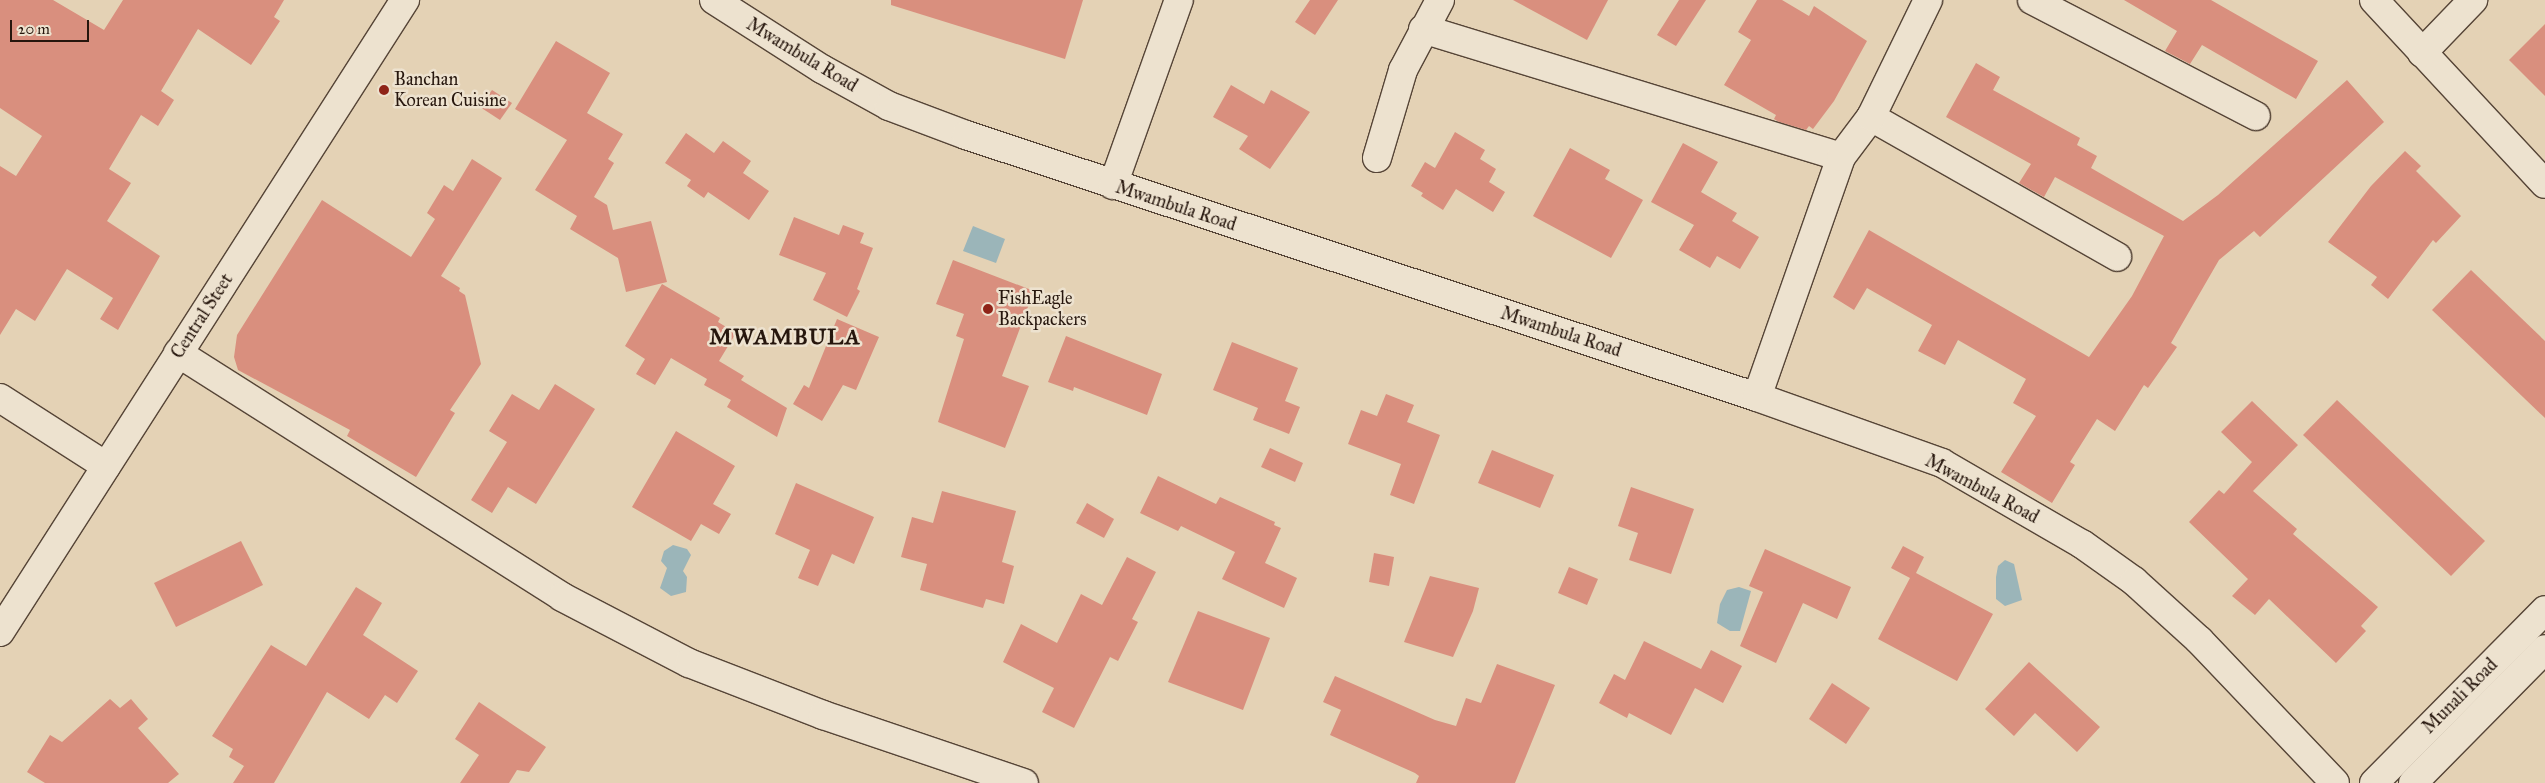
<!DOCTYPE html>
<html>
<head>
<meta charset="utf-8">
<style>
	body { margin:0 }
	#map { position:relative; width:2545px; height:783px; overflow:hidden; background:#e4d2b5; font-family:"IM FELL Great Primer",serif }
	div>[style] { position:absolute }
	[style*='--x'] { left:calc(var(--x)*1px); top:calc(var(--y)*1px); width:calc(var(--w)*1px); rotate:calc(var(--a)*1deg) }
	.water>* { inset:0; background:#9bb5b9 }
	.building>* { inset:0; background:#d98f7e }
	.roads { filter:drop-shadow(1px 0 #564537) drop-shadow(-1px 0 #564537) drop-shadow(0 1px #564537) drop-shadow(0 -1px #564537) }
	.street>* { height:28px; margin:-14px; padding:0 14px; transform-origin:14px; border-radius:14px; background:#ede2cf }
	.secondary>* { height:28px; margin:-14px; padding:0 14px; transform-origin:14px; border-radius:14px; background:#ede2cf }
	.dots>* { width:14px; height:14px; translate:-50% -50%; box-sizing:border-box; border:2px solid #ede2cf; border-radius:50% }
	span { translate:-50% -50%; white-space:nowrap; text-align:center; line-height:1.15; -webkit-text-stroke:5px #ede2cf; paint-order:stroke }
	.street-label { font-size:18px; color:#26160d }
	.poi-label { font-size:18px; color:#26160d }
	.left { translate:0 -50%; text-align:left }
	.district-label { font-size:22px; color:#26160d; font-weight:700; letter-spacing:1px }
	.scale { position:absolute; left:10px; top:20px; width:79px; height:22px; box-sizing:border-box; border:2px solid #26160d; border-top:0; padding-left:6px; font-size:15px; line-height:18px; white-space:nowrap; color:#26160d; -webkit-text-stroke:4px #ede2cf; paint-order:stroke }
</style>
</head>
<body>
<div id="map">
	<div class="water">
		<i style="clip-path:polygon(973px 226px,1005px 239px,996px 263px,963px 251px)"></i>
		<i style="clip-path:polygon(673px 545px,687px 549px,691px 555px,683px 571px,687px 577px,686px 592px,671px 596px,660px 588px,667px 568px,661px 561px,664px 551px)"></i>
		<i style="clip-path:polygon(2005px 560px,2014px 564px,2022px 600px,2005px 606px,1996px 599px,1996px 577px,1998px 566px)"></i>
		<i style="clip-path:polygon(1739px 587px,1751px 591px,1740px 631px,1730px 631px,1717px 623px,1720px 604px,1727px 590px)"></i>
	</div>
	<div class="building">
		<i style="clip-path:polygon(0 0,53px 0,104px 30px,123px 0,284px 0,274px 17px,280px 21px,251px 65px,198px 29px,161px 91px,174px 100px,158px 126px,141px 115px,109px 169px,131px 183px,107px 221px,160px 256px,118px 330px,100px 319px,113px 298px,67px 269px,35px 321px,16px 309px,0 335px,0 166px,16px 176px,42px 136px,0 108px)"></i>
		<i style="clip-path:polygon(891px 0,1083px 0,1065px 59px,891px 5px)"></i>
		<i style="clip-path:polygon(1310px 0,1338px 0,1315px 35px,1295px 22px)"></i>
		<i style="clip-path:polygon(1513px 0,1608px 0,1587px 40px)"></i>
		<i style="clip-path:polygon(1679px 0,1706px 0,1676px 46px,1657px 35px)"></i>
		<i style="clip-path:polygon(1757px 0,1782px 0,1809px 16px,1814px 6px,1867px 41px,1834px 101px,1813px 129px,1809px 126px,1806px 130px,1779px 122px,1774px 119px,1776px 115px,1724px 85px,1751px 40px,1738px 32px)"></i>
		<i style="clip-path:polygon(2124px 0,2211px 0,2318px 61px,2296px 99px,2202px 45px,2190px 64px,2165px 51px,2177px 31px)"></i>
		<i style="clip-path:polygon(2545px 24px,2545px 96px,2509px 60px)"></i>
		<i style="clip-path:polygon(556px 41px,610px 73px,587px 113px,623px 134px,608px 159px,614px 163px,594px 197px,607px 205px,613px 230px,651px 221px,667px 282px,626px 292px,618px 258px,570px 229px,577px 216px,535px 190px,567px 140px,515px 109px)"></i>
		<i style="clip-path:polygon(1976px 63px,2000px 77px,1993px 90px,2080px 138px,2077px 145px,2097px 156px,2091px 168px,2183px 221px,2218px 195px,2347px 80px,2384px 122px,2260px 237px,2254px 231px,2219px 260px,2171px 343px,2177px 347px,2148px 388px,2144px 385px,2115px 431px,2097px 419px,2070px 462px,2075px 465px,2052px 503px,2001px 472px,2036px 416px,2013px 403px,2026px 379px,1958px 340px,1945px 365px,1918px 351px,1932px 325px,1867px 288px,1854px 310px,1833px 297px,1869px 230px,2089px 357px,2132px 296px,2164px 236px,2055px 177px,2044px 197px,2019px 183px,2031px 164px,1946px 117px)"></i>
		<i style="clip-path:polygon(1231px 85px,1264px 104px,1271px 90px,1310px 112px,1270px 169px,1239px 149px,1248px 136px,1213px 117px)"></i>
		<i style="clip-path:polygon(492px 90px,512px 103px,500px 120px,480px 107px)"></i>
		<i style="clip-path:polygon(1455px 132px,1485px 150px,1480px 159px,1496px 169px,1489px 182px,1505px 192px,1493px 212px,1456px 189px,1443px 210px,1421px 196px,1423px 193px,1411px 186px,1425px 162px,1435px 168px)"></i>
		<i style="clip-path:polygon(686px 133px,714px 153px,723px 141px,751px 161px,743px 173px,769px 191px,749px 220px,708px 192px,704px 198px,687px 186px,691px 180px,665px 163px)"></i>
		<i style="clip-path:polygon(1683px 143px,1718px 162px,1701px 192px,1737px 213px,1732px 221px,1759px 237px,1740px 269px,1717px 256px,1710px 268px,1679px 250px,1694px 225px,1651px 202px)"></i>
		<i style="clip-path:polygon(1570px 148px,1610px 170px,1605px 179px,1643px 200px,1611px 258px,1533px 216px)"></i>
		<i style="clip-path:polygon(2405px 151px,2421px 166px,2416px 171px,2461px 216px,2436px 243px,2433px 240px,2388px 299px,2371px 285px,2377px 277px,2328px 242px,2371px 186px)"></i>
		<i style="clip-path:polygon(472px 159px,502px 178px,441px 276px,460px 288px,459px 291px,465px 295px,481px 364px,450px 410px,455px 413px,416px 477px,347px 436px,350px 430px,238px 370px,234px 357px,237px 335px,322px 200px,411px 257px,435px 219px,427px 213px,444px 185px,453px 191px)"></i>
		<i style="clip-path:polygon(794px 217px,839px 235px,843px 225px,864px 233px,860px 243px,873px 248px,857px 289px,860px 291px,847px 317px,813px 300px,826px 273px,779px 255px)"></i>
		<i style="clip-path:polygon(953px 260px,1034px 291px,1002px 376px,1029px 386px,1005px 448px,938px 422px,964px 339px,956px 336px,964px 314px,936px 304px)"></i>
		<i style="clip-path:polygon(2471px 270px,2545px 341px,2545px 418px,2432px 310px)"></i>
		<i style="clip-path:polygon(662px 284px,720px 318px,718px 322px,736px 333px,719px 361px,744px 376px,741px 380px,787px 408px,777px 437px,727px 407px,731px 400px,704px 385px,707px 379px,671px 358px,655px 385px,636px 374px,645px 359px,625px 346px)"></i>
		<i style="clip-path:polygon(837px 319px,879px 337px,856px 390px,843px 385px,822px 421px,793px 404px,804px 385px,809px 388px)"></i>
		<i style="clip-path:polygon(1066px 336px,1162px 374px,1147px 415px,1074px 387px,1073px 391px,1048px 382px)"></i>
		<i style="clip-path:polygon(1232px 342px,1298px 368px,1285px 401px,1300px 407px,1289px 434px,1253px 420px,1258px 408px,1213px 390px)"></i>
		<i style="clip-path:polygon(555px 384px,595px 409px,536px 504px,508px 487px,492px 513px,471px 500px,507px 442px,489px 431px,512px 394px,539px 410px)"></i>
		<i style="clip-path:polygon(1386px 394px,1414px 405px,1407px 422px,1440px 435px,1414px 504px,1390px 495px,1401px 464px,1348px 444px,1361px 410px,1377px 416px)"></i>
		<i style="clip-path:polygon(2337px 400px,2485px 541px,2451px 576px,2303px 435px)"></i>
		<i style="clip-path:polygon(2252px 401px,2298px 445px,2253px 491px,2297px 529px,2293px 534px,2378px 607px,2361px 626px,2366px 631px,2336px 663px,2269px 599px,2255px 615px,2232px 596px,2248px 579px,2189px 522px,2219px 490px,2224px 494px,2252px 462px,2221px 432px)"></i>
		<i style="clip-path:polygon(676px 431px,735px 466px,713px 504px,731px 514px,719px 534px,701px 524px,691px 541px,632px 507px)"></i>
		<i style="clip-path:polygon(1270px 448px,1303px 463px,1295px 482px,1261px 467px)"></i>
		<i style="clip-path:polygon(1492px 450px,1554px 475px,1540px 508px,1478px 483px)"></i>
		<i style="clip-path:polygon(1158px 476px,1216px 504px,1220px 497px,1275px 522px,1274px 525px,1281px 528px,1265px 563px,1297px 578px,1284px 608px,1222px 579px,1235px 552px,1181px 526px,1178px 531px,1140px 513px)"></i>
		<i style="clip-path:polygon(796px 483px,874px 517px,854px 564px,832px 554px,818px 586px,798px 578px,810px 550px,775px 534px)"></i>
		<i style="clip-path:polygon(1631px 487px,1694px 509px,1671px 574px,1629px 560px,1638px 533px,1618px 526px)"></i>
		<i style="clip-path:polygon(942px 491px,1016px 511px,1002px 562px,1014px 566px,1004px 604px,986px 599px,983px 608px,920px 590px,927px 564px,901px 557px,912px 517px,933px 523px)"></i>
		<i style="clip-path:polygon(1087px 503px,1114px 519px,1104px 538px,1076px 523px)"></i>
		<i style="clip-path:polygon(241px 541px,263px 585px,176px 627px,154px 583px)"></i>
		<i style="clip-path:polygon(1903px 546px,1924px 557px,1916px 573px,1993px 614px,1957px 681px,1878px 639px,1910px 578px,1891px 568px)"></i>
		<i style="clip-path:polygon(1765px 549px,1851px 587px,1837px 619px,1803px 603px,1776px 663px,1740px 646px,1763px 592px,1749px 586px)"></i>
		<i style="clip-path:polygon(1374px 553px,1394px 557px,1389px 586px,1369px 582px)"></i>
		<i style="clip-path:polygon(1127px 557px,1156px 572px,1132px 619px,1138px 622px,1118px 661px,1110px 657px,1074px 728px,1042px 712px,1054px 688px,1003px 662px,1021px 624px,1057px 643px,1081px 594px,1102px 605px)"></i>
		<i style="clip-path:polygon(1569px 567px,1598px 579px,1587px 605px,1558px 593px)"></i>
		<i style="clip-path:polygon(1430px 576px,1479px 588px,1473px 611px,1453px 657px,1404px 642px)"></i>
		<i style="clip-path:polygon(356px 587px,382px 603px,363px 635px,418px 671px,397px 703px,385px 695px,369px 719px,327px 692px,274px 783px,233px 783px,244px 766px,229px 757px,233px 749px,212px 736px,271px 645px,306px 666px)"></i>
		<i style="clip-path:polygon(1198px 611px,1270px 638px,1243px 710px,1168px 682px)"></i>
		<i style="clip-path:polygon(1644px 641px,1701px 669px,1711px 650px,1742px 666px,1723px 703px,1695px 688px,1671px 735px,1629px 713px,1627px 718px,1599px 703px,1614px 674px,1625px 680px)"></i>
		<i style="clip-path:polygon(2029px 662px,2100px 727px,2077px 752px,2035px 713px,2014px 736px,1985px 709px)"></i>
		<i style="clip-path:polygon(1497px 664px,1555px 685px,1515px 783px,1416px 783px,1419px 776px,1415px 773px,1330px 735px,1341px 710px,1323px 702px,1335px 676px,1435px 720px,1456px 726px,1466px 698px,1481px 703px)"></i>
		<i style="clip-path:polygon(1832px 683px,1870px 708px,1846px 744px,1809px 719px)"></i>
		<i style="clip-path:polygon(110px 699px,120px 708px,131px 699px,148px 719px,138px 728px,179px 774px,168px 783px,45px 783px,27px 772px,50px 735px,62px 742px)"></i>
		<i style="clip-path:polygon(479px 702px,546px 747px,529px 772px,517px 770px,509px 783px,460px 783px,479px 755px,455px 739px)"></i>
	</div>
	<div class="roads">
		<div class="street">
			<i style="--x:714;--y:0;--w:128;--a:32.6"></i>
			<i style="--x:822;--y:69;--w:77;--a:28.9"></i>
			<i style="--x:889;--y:106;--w:82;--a:20.6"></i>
			<i style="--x:966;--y:135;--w:833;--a:18.33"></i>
			<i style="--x:1757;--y:397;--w:196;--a:19.6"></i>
			<i style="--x:1942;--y:463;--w:162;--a:30.1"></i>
			<i style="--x:2082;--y:544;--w:64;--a:35.4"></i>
			<i style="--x:2134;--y:581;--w:88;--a:42.2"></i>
			<i style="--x:2199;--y:640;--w:197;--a:46.4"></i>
			<i style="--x:2032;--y:0;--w:252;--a:27.4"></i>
			<i style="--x:2374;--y:0;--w:251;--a:47.1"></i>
			<i style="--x:1423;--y:29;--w:437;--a:17"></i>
			<i style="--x:2422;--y:53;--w:74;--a:-46.1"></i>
			<i style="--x:1871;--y:117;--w:283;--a:29.6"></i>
			<i style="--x:1377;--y:158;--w:92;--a:-73.5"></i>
			<i style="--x:1403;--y:70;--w:79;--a:-62.1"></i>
			<i style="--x:1113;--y:185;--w:196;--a:-70.4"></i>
			<i style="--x:178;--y:353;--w:455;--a:32.4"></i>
			<i style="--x:562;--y:597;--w:143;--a:27.5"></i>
			<i style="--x:689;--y:663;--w:144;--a:21.2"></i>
			<i style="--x:823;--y:715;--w:212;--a:18.7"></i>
			<i style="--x:1757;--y:397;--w:254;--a:-70.7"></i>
			<i style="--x:1841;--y:157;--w:50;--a:-53.1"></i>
			<i style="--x:1871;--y:117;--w:130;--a:-64"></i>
			<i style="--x:0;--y:398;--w:126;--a:32.7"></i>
			<i style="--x:0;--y:632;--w:751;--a:-57.35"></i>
		</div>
		<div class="secondary">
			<i style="--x:2374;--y:783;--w:243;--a:-45.3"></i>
			<i style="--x:2413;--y:783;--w:188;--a:-45.4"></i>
		</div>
	</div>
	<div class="dots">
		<i style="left:384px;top:90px;background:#8f2418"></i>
		<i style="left:988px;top:309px;background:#8f2418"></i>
	</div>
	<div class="street-label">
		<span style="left:802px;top:55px;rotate:31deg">Mwambula Road</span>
		<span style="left:1176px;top:206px;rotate:18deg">Mwambula Road</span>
		<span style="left:202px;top:316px;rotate:-57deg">Central Steet</span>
		<span style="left:1561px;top:332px;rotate:18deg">Mwambula Road</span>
		<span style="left:1982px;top:489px;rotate:28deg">Mwambula Road</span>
		<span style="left:2460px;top:696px;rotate:-45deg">Munali Road</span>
	</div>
	<div class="poi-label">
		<span class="left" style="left:394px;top:90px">Banchan<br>Korean Cuisine</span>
		<span class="left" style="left:998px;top:309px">FishEagle<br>Backpackers</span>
	</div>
	<div class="district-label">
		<span style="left:785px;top:337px">MWAMBULA</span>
	</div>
	<div class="scale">20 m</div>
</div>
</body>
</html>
